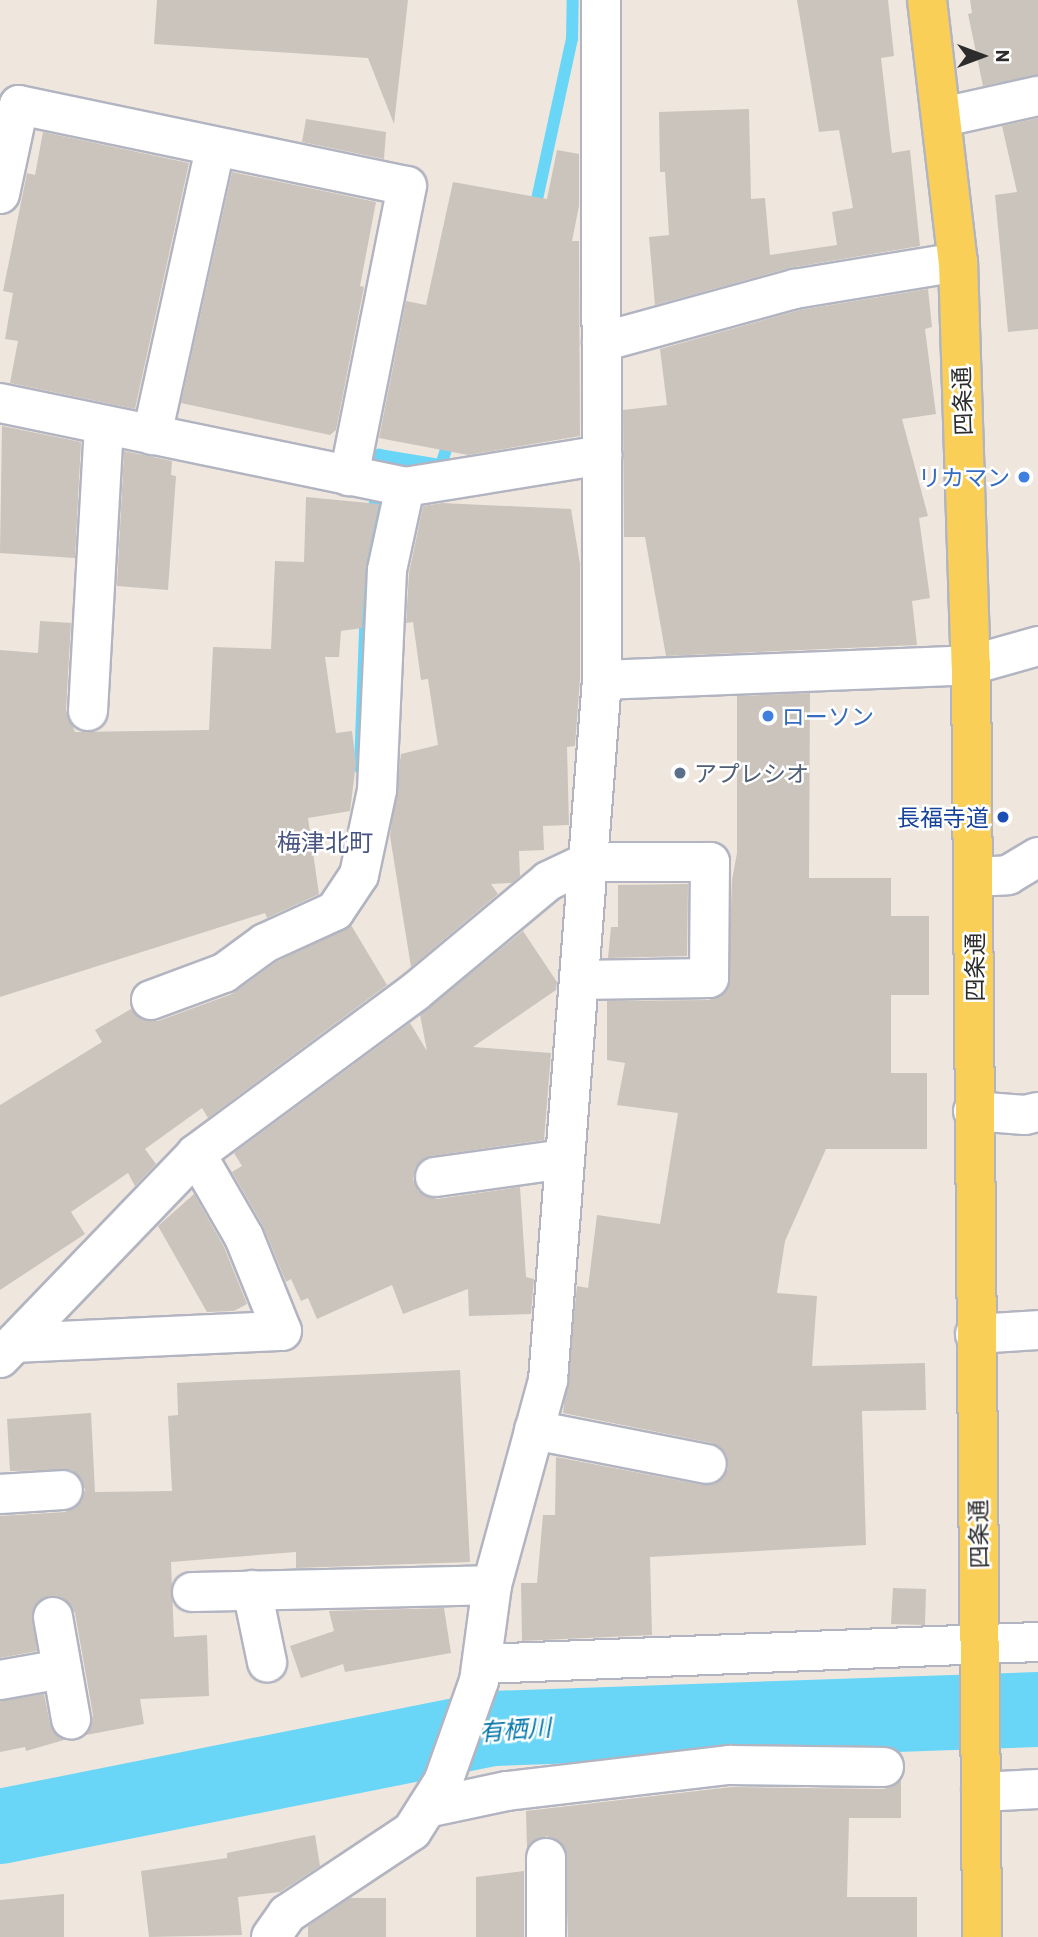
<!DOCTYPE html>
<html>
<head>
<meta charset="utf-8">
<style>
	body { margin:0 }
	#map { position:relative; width:1038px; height:1937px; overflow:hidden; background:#efe7de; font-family:Barlow,"Noto Sans JP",sans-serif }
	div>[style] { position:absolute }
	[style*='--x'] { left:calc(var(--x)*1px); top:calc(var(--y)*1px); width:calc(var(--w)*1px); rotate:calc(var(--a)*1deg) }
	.stream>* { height:12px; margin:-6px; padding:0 6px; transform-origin:6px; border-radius:6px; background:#6ad6f7 }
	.river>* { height:75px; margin:-37.5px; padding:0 37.5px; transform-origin:37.5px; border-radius:37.5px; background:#6ad6f7 }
	.building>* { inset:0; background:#cac4bd }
	.roads { filter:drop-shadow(2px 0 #b2b5c1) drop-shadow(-2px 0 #b2b5c1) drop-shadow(0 2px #b2b5c1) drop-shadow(0 -2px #b2b5c1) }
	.minor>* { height:38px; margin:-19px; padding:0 19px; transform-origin:19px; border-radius:19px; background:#fff }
	.major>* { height:38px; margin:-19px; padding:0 19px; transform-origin:19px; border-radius:19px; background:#facf57 }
	.dots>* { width:19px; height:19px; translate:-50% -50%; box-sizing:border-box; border:4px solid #fff; border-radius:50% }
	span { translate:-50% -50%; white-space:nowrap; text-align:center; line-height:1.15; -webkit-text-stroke:5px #fff; paint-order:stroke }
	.street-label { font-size:23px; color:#2c2c2c }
	.shop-label { font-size:23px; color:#366cbe }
	.right { translate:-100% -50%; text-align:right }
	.left { translate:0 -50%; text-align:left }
	.service-label { font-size:23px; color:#4e5e75 }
	.transit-label { font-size:23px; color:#164399 }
	.neighbourhood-label { font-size:24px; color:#495581 }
	.water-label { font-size:24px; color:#0475a9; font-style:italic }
	.north { position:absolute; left:947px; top:21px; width:70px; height:70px; -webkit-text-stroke:5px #fff; paint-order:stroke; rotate:90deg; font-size:19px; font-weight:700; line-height:28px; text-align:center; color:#2c2c2c }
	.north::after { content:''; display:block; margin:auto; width:24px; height:32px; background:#2c2c2c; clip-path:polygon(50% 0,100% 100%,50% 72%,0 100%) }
</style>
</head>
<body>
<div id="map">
	<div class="stream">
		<i style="--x:534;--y:213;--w:178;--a:-77.7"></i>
		<i style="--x:572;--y:39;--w:39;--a:-89"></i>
		<i style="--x:360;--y:768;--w:166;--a:-87.9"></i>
		<i style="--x:366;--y:602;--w:148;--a:-84.9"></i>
		<i style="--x:379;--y:455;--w:63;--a:9.2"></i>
		<i style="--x:441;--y:465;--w:29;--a:-72"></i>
	</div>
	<div class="river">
		<i style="--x:0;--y:1826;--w:502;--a:-11.27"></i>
		<i style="--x:492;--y:1728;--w:546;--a:-1.99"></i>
	</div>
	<div class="building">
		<i style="clip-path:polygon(157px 0,408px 0,394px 124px,368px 58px,154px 44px)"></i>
		<i style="clip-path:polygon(797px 0,888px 0,894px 56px,881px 58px,892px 153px,910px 150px,920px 246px,789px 268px,655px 305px,649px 237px,669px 235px,665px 172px,660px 172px,659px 112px,749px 109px,751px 199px,765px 198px,770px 255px,837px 245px,832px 212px,853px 208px,839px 130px,819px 132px)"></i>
		<i style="clip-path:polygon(970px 0,1038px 0,1038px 75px,983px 86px,968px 14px,972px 13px)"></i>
		<i style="clip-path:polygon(1038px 118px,1038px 329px,1008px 332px,995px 195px,1017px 192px,1002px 126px)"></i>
		<i style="clip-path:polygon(306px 119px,386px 132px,384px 159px,302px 142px)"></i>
		<i style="clip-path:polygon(43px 132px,189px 163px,135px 409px,10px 383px,18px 341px,5px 339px,13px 293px,3px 291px,27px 173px,35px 175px)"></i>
		<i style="clip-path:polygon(557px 150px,579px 154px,579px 206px,572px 241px,579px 241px,580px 436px,468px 455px,379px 438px,406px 301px,426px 305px,453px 182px,547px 199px)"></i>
		<i style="clip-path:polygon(232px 172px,376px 202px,360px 286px,364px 287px,336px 430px,330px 435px,181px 403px)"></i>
		<i style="clip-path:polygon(928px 289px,932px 327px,925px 329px,936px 414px,902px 419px,928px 516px,919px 518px,930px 598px,912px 601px,917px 645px,666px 656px,645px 537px,624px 537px,623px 410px,667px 405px,660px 349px,800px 310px)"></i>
		<i style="clip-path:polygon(2px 426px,81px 442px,75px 558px,0 553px)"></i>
		<i style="clip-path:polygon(124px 451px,172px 461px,171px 475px,176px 476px,168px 590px,117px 586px)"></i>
		<i style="clip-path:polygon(306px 497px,379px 504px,366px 566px,362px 628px,341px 631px,339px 657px,325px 657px,336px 733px,352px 731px,356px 763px,350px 811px,308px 818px,319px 894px,267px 918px,265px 913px,0 997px,0 650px,38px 653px,40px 621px,71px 623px,66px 710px,75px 732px,209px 730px,213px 647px,271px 649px,275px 561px,304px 562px)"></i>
		<i style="clip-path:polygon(442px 503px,571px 509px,580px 564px,580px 679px,575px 746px,567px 747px,569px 825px,543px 826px,544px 850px,519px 851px,520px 876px,512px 883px,491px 884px,498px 894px,411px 967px,390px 836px,401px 754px,438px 745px,428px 679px,421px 680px,413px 622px,406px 623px,409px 573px,423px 506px)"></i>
		<i style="clip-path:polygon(810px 693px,809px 878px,891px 878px,891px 916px,929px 916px,929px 995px,891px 995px,891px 1073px,927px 1073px,927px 1149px,826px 1149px,785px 1241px,777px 1293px,817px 1296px,812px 1366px,925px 1363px,926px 1410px,862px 1411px,866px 1545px,650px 1557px,652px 1635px,522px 1641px,521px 1583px,537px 1583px,543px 1515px,555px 1515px,556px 1457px,703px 1485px,715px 1484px,728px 1469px,727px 1456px,712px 1443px,563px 1413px,577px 1286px,588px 1288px,597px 1215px,660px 1224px,678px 1113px,617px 1105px,625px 1063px,607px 1060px,607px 1001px,709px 1000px,728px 989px,732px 880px,737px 853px,737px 696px)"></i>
		<i style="clip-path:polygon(688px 884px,687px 956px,608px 958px,611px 927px,618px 927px,618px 885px)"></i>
		<i style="clip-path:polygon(351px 925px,387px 985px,208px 1118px,202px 1108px,145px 1149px,156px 1164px,135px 1186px,128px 1173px,71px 1212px,85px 1234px,0 1290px,0 1105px,102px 1042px,95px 1030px,131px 1009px,147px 1021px,158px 1021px,232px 994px,276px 962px)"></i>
		<i style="clip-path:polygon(523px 931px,557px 982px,556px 990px,473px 1047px,551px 1053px,544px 1140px,431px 1156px,415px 1168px,413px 1179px,418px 1191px,437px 1199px,520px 1187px,526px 1277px,534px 1279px,531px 1314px,469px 1316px,468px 1289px,403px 1314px,392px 1285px,317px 1319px,308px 1298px,301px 1301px,291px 1279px,286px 1282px,263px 1226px,232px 1172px,242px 1166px,234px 1153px,410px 1023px,427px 1051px,420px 1015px)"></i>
		<i style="clip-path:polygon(194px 1194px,224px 1247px,247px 1304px,234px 1311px,207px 1312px,158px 1226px)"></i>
		<i style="clip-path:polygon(460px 1370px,470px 1562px,296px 1568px,296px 1552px,171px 1562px,174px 1637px,207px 1635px,209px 1696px,140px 1699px,144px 1724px,86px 1735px,93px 1715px,75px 1613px,61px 1597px,49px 1596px,33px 1609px,37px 1651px,0 1658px,0 1516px,65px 1512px,82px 1500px,85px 1489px,72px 1470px,10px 1471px,7px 1419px,91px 1413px,95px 1492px,172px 1491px,168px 1416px,178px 1415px,177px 1383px)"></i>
		<i style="clip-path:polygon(893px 1588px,926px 1589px,925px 1625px,891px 1624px)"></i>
		<i style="clip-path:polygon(444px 1608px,451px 1653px,345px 1672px,343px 1664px,301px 1678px,290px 1646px,334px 1631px,329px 1611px)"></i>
		<i style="clip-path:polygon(44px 1694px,50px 1723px,64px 1740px,26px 1751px,25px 1747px,0 1752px,0 1701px)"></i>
		<i style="clip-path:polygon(901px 1781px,901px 1818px,849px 1818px,847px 1897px,917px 1897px,917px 1937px,568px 1937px,565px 1848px,547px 1836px,527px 1848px,526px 1811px,731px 1787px,884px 1789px)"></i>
		<i style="clip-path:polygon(315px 1835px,320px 1866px,280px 1892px,238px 1897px,242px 1935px,149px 1937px,141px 1871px,227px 1858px,227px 1853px)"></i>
		<i style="clip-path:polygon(524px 1871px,524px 1937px,476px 1937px,476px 1877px)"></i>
		<i style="clip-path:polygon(64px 1894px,64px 1937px,0 1937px,0 1900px)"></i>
		<i style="clip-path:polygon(350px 1898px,386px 1898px,386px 1937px,308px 1937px,308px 1926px)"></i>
	</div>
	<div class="roads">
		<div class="minor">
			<i style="--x:943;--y:117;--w:97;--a:-12.5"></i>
			<i style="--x:0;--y:194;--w:91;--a:-77.9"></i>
			<i style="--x:19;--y:105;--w:396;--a:11.8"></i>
			<i style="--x:407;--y:186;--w:296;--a:101.3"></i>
			<i style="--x:602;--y:342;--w:200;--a:-15.4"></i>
			<i style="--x:795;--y:289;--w:165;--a:-9.4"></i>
			<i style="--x:0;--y:403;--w:414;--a:11.7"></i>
			<i style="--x:405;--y:487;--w:200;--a:-9.2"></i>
			<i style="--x:152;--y:435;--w:294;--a:-77.6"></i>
			<i style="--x:602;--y:680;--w:369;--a:-2.3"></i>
			<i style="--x:971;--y:665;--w:70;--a:-15.8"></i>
			<i style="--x:88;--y:711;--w:286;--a:-86.8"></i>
			<i style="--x:974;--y:877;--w:34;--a:-3"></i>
			<i style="--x:1008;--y:875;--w:35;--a:-31"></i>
			<i style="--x:151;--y:1000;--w:78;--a:-20.3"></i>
			<i style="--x:224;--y:973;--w:51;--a:-36.2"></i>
			<i style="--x:265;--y:943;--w:77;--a:-24.6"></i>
			<i style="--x:335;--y:911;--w:43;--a:-56.3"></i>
			<i style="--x:359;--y:875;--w:87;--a:-78"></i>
			<i style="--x:377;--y:790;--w:220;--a:-87.4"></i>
			<i style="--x:387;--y:570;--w:85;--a:-77.8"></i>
			<i style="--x:973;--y:1111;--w:52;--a:4.4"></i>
			<i style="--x:1025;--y:1115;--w:13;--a:-13"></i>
			<i style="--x:435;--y:1177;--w:131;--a:-7.9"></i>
			<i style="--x:975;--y:1334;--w:63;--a:-3.6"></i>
			<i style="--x:15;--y:1343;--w:267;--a:-2.6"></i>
			<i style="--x:282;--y:1331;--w:101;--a:-112"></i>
			<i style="--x:244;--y:1237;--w:96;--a:-120"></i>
			<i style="--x:0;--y:1358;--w:283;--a:-46.1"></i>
			<i style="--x:196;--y:1154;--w:272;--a:-36.5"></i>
			<i style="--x:415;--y:992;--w:173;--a:-39.8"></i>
			<i style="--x:548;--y:881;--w:44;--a:-25.4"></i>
			<i style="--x:588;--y:862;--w:122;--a:0"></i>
			<i style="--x:710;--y:862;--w:116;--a:90.5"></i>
			<i style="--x:709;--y:978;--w:130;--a:179.1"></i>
			<i style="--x:534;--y:1430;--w:176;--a:11.1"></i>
			<i style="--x:0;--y:1494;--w:63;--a:-3.6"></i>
			<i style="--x:252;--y:1590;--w:74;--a:78.2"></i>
			<i style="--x:192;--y:1592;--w:300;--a:-1.3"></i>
			<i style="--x:53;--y:1617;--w:104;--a:80"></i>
			<i style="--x:482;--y:1664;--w:556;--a:-2.27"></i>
			<i style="--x:0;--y:1680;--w:63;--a:-10.1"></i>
			<i style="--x:981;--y:1792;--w:57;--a:-3"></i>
			<i style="--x:427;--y:1808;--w:82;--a:-12"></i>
			<i style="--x:507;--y:1791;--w:225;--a:-6.7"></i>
			<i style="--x:730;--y:1765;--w:154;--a:0.7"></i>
			<i style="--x:546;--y:1858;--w:79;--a:90"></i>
			<i style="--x:271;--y:1937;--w:28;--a:-55"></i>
			<i style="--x:287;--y:1914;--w:150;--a:-33.6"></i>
			<i style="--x:412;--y:1831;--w:58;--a:-57.7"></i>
			<i style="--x:443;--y:1782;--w:107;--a:-70.4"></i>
			<i style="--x:479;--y:1681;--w:97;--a:-82.3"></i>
			<i style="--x:492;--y:1585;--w:213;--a:-74.7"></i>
			<i style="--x:548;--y:1380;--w:702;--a:-85.59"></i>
			<i style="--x:602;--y:680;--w:680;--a:-90.08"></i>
		</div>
		<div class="major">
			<i style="--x:927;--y:0;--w:264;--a:83.3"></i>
			<i style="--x:958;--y:262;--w:403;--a:88.2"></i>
			<i style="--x:971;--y:665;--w:1272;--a:89.5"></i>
		</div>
	</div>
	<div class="dots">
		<i style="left:1024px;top:477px;background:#3f7fe0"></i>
		<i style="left:768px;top:716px;background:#3f7fe0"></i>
		<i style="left:680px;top:773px;background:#5c6f8a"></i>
		<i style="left:1003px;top:817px;background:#1a4fb4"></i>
	</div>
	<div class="street-label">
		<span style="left:962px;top:401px;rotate:-92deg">四条通</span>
		<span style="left:974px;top:967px;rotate:-90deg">四条通</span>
		<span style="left:978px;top:1534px;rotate:-91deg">四条通</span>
	</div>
	<div class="shop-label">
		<span class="right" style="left:1010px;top:477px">リカマン</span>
		<span class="left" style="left:782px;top:716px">ローソン</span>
	</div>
	<div class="service-label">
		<span class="left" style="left:694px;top:773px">アプレシオ</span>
	</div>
	<div class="transit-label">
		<span class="right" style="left:989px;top:817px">長福寺道</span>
	</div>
	<div class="neighbourhood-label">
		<span style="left:325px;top:842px">梅津北町</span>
	</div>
	<div class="water-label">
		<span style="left:515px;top:1729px;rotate:-4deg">有栖川</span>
	</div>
	<div class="north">N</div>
</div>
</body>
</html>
